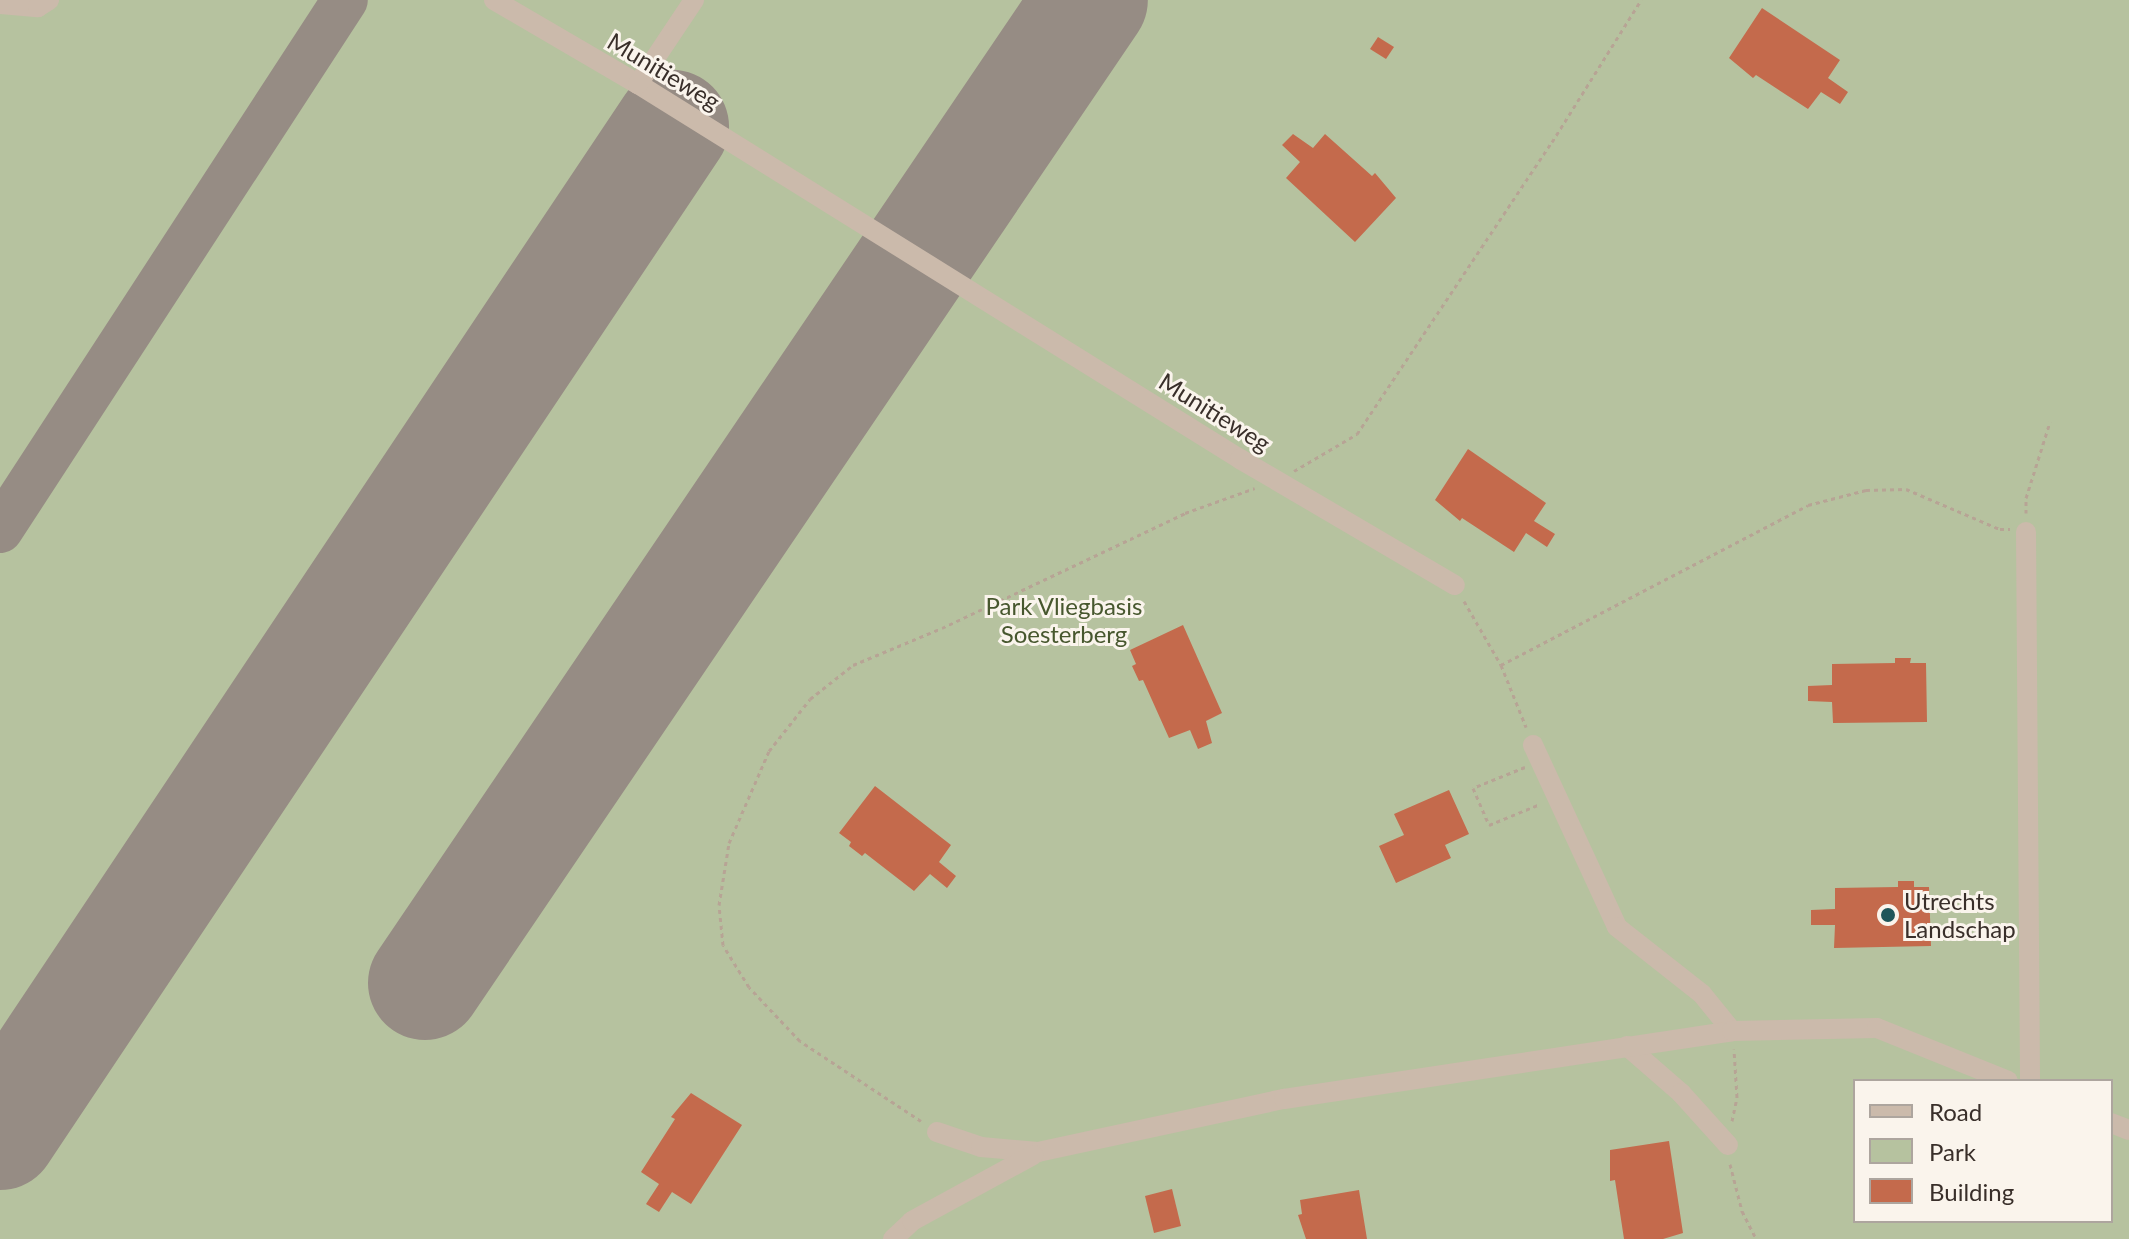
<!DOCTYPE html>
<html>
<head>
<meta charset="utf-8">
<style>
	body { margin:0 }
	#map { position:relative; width:2129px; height:1239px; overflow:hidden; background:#f3eadf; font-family:Lato,sans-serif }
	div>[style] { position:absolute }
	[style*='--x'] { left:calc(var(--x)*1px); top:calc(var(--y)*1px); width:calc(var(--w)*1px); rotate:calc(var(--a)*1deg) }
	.green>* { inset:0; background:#b6c29f }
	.taxiway>* { height:46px; margin:-23px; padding:0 23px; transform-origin:23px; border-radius:23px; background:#968c84 }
	.runway>* { height:114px; margin:-57px; padding:0 57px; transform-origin:57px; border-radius:57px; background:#968c84 }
	.building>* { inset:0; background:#c46a4c }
	.path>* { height:3px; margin-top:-1.5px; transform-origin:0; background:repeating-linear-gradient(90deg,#b7a495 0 4px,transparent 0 8px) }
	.minor>* { height:20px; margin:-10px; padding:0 10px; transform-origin:10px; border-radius:10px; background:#cbbaab }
	.dots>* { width:22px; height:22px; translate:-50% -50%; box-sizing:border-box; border:4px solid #faf4ec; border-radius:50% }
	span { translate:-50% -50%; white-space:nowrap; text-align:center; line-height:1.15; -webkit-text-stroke:6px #faf4ec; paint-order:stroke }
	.street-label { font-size:24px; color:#392f2a }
	.park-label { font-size:24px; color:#47572e }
	.poi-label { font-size:24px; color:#392f2a }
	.left { translate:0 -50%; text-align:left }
	.legend { position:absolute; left:1853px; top:1079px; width:260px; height:144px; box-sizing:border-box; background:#faf4ec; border:2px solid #ada59e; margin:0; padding:10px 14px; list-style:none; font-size:24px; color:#392f2a }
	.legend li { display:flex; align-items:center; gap:16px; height:40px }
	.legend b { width:40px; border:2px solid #ada59e }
</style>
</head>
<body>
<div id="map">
	<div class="green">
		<i style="clip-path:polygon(evenodd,0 0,2129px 0,2129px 1239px,0 1239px,0 0,1855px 1081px,2111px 1081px,2111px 1221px,1855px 1221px,1855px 1081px)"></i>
	</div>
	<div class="taxiway">
		<i style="--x:0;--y:530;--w:632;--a:-56.94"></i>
	</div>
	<div class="runway">
		<i style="--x:425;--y:983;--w:1187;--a:-55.88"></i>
		<i style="--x:0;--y:1133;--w:1210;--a:-56.26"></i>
	</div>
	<div class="building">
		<i style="clip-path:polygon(1762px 8px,1840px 60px,1828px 78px,1848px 92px,1840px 104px,1821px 92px,1808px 109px,1756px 75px,1753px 78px,1729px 58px)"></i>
		<i style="clip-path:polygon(1378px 37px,1394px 47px,1386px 59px,1370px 49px)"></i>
		<i style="clip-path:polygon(1293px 134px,1313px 148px,1325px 134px,1372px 176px,1375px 173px,1396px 198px,1355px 242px,1286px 178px,1300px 162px,1282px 145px)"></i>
		<i style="clip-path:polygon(1468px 449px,1546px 503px,1534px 521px,1555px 534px,1547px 547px,1526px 533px,1514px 552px,1462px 518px,1460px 521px,1435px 500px)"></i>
		<i style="clip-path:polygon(1183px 625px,1222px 713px,1206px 721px,1212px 743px,1198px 749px,1190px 730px,1169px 738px,1143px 680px,1139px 681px,1132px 666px,1136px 664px,1130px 650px)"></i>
		<i style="clip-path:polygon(1895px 658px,1911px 658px,1910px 663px,1926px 663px,1927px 722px,1833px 723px,1832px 702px,1808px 701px,1808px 686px,1832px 685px,1832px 664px,1895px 663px)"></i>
		<i style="clip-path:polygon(875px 786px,951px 845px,939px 862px,956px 876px,947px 888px,930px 874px,914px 891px,865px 853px,862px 856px,849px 846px,851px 842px,839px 833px)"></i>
		<i style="clip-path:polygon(1449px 790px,1469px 834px,1445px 845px,1451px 858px,1396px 883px,1379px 846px,1404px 835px,1394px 814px)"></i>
		<i style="clip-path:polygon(1898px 881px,1914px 881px,1914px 887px,1929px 887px,1931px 946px,1834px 948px,1835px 925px,1811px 925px,1811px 910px,1835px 909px,1835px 888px,1898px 887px)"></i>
		<i style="clip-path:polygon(691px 1093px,742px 1125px,691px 1204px,672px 1192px,659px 1212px,646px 1204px,659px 1184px,641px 1172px,675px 1119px,671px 1117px)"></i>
		<i style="clip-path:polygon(1669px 1141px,1683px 1233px,1663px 1239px,1624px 1239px,1615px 1180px,1610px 1181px,1610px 1150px)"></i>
		<i style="clip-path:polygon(1172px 1189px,1181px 1226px,1154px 1233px,1145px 1196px)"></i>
		<i style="clip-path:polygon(1359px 1190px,1367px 1239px,1306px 1239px,1298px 1215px,1302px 1214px,1300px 1200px)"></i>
	</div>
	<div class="path">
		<i style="--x:1294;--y:471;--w:73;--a:-30.4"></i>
		<i style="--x:1357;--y:434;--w:351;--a:-56.3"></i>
		<i style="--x:1552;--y:142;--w:168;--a:-57.9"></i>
		<i style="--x:2026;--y:513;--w:15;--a:-90"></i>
		<i style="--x:2026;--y:498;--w:80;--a:-72.5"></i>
		<i style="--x:1464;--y:601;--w:74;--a:60"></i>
		<i style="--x:1501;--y:665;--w:67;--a:68"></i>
		<i style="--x:1501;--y:665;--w:346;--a:-27.5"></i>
		<i style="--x:1808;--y:505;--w:60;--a:-14.5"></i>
		<i style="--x:1866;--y:490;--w:40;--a:-1.4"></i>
		<i style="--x:1906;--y:489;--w:102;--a:23.1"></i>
		<i style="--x:2000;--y:529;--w:10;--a:0"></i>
		<i style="--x:1525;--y:767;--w:56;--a:158"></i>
		<i style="--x:1473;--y:788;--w:40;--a:66.6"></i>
		<i style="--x:1489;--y:825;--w:55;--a:-22.4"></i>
		<i style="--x:921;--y:1121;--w:145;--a:-146.5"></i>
		<i style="--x:800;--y:1041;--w:74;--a:-133.4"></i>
		<i style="--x:749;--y:987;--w:49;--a:-121.8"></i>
		<i style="--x:723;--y:945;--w:40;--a:-95.7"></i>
		<i style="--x:719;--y:905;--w:63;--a:-80.8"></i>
		<i style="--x:729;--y:843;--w:100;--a:-66.5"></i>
		<i style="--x:769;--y:751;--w:66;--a:-51.7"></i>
		<i style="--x:810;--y:699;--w:55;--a:-38.3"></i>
		<i style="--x:853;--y:665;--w:96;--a:-22.6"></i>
		<i style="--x:942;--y:628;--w:269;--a:-25.3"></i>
		<i style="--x:1185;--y:513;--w:74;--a:-19.7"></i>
		<i style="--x:1732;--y:1121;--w:25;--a:-78"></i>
		<i style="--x:1737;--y:1097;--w:48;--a:-93.6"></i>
		<i style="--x:1730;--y:1164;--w:49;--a:75.7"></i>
		<i style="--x:1742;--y:1211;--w:31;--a:63"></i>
	</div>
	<div class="minor">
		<i style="--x:494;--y:0;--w:167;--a:30.3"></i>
		<i style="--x:638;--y:84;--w:709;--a:31.92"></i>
		<i style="--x:1240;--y:459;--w:249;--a:30.4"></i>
		<i style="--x:0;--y:4;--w:38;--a:5"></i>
		<i style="--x:38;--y:7;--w:13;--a:-32"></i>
		<i style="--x:638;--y:84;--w:101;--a:-56.3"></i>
		<i style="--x:2026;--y:532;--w:549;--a:89.58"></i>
		<i style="--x:1533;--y:745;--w:200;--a:65.2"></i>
		<i style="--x:1617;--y:927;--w:108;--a:38.2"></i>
		<i style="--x:1702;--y:994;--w:48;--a:51"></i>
		<i style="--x:1627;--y:1046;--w:72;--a:41"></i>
		<i style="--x:1681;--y:1093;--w:70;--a:47.9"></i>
		<i style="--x:2111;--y:1123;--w:19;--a:21"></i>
		<i style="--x:937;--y:1132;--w:46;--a:18.8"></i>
		<i style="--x:981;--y:1147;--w:57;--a:5"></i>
		<i style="--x:1038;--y:1152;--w:252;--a:-12.2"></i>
		<i style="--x:1284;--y:1099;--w:453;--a:-8.6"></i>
		<i style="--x:1732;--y:1031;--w:145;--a:-1.2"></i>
		<i style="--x:1877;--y:1028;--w:141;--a:22"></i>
		<i style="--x:893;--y:1239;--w:26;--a:-43"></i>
		<i style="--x:912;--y:1221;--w:138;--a:-28.6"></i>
	</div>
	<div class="dots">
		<i style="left:1888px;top:915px;background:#20565a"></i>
	</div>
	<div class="street-label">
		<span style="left:664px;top:71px;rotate:31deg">Munitieweg</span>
		<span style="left:1215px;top:412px;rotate:32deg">Munitieweg</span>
	</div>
	<div class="park-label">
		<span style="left:1064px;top:620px">Park Vliegbasis<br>Soesterberg</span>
	</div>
	<div class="poi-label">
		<span class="left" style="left:1904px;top:915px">Utrechts<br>Landschap</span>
	</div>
	<ul class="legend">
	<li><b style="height:10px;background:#cbbaab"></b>Road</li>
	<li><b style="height:22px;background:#b6c29f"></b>Park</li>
	<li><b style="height:22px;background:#c46a4c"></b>Building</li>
	</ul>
</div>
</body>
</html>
